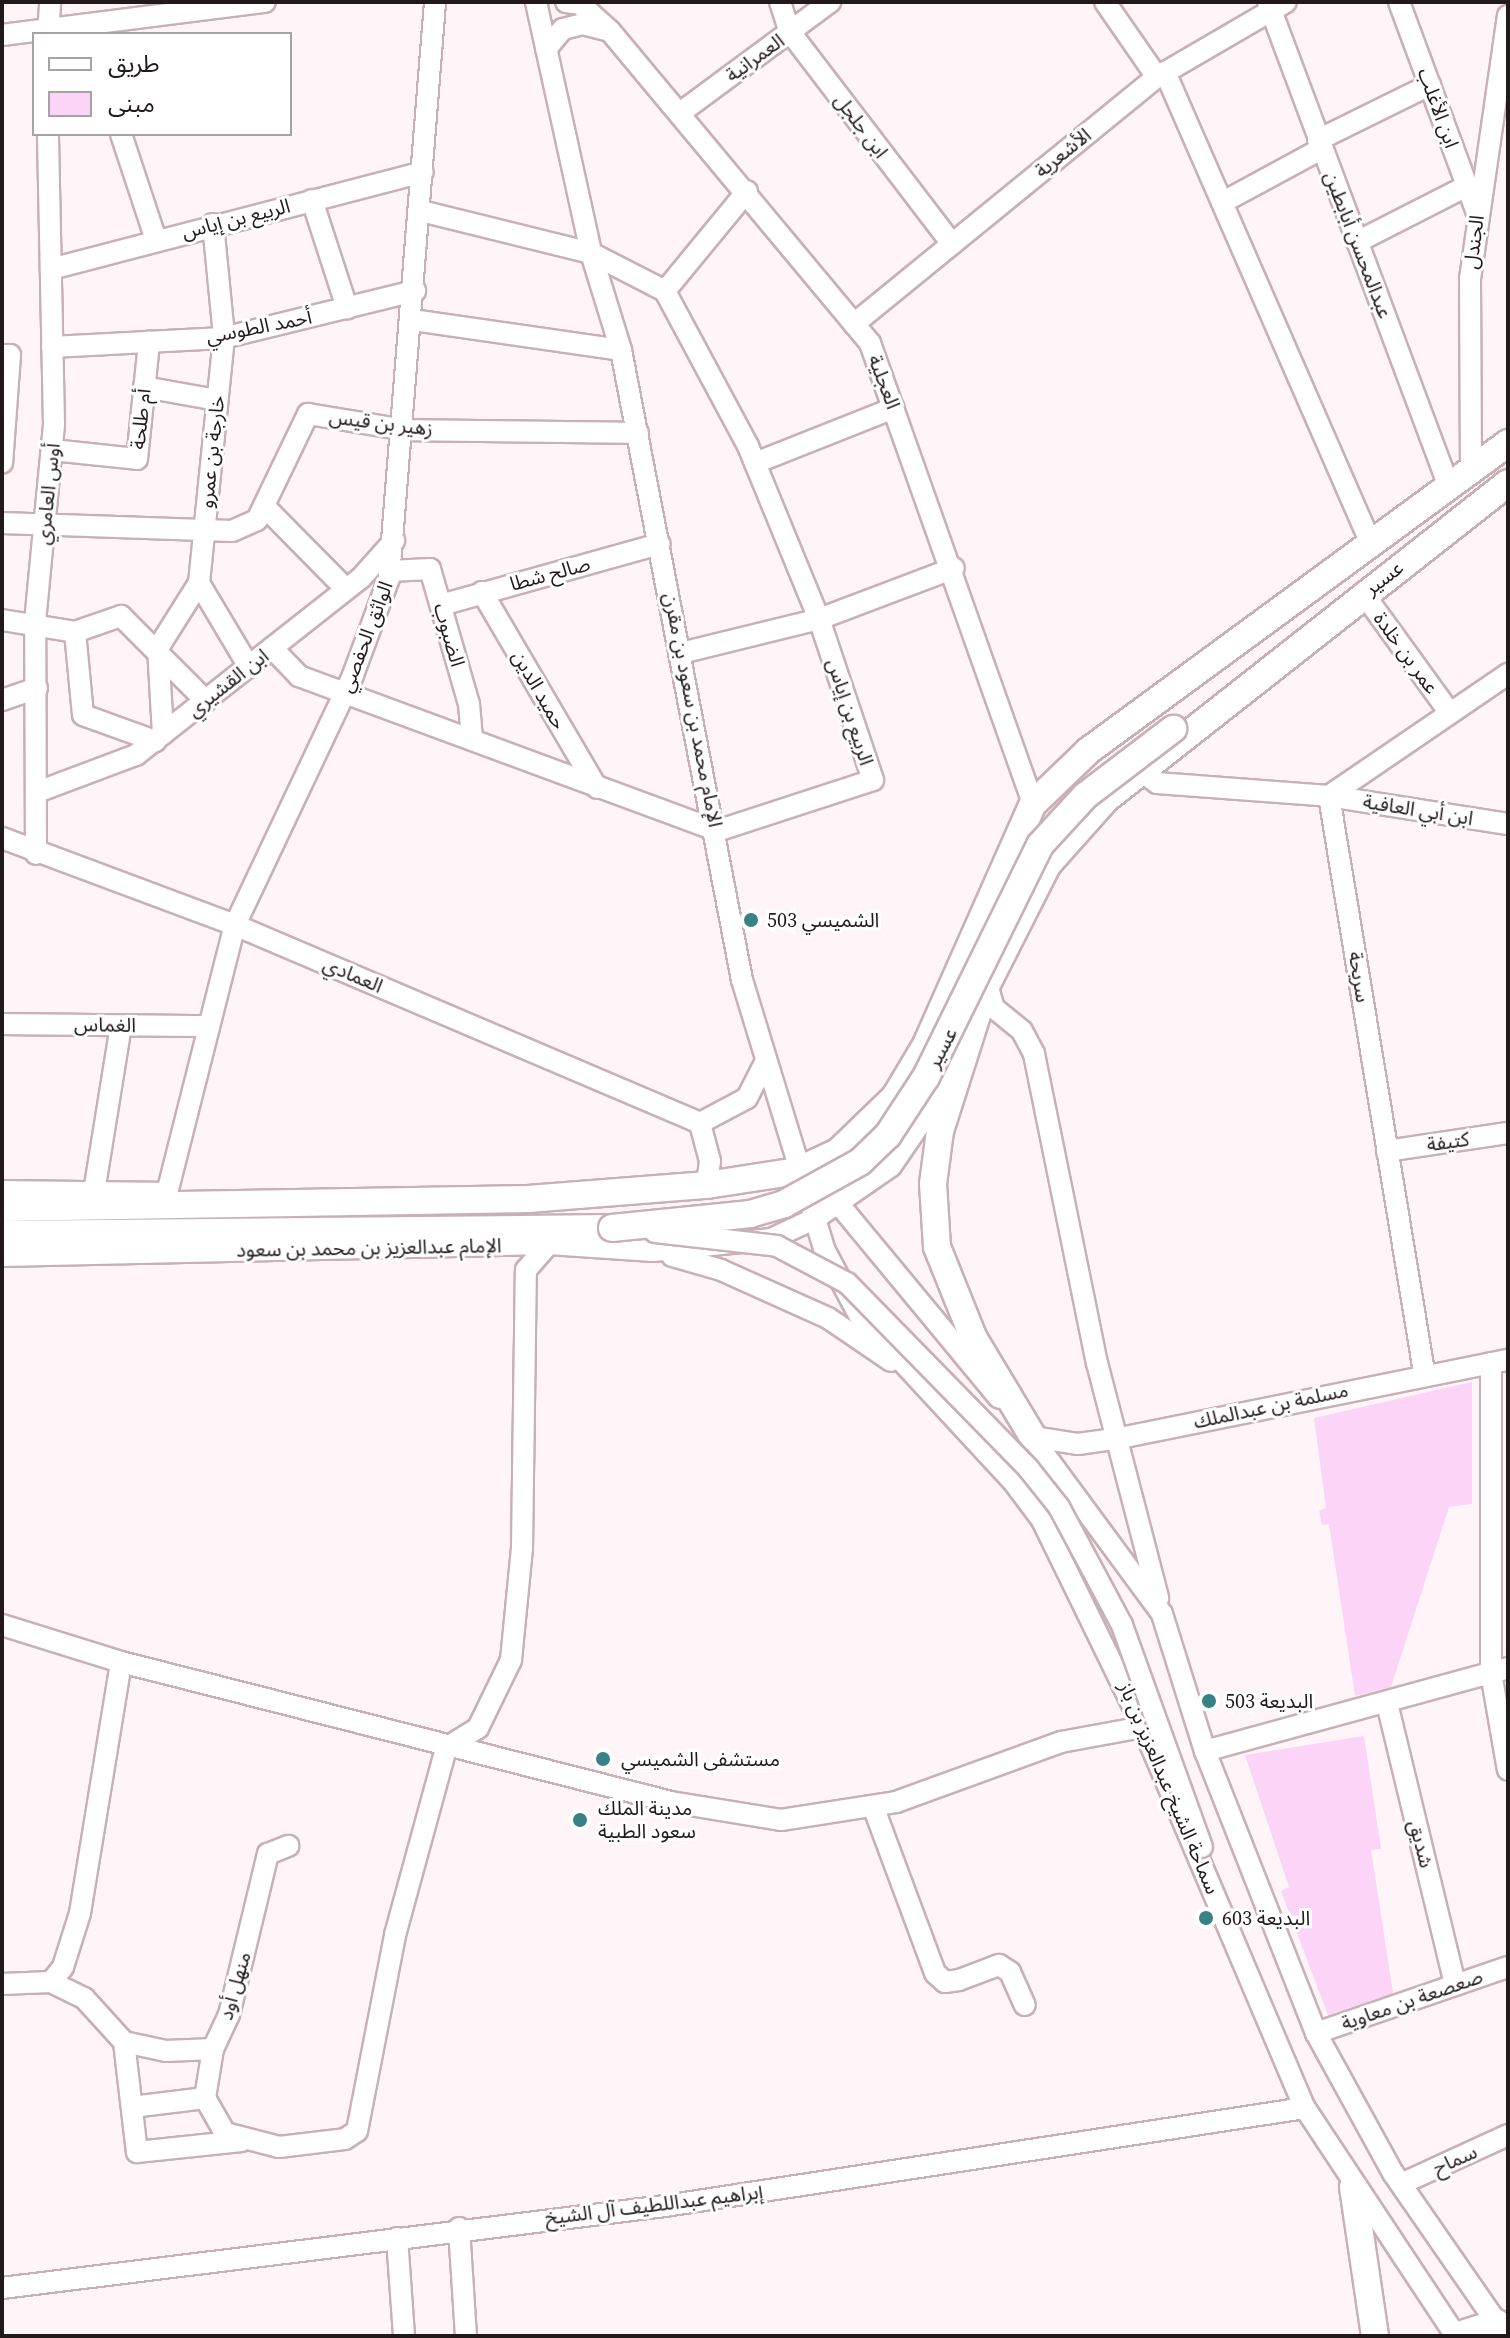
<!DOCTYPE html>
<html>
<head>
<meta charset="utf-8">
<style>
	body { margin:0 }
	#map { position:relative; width:1510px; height:2338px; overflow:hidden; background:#fff4f7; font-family:"Source Serif 4","Noto Sans Arabic",serif }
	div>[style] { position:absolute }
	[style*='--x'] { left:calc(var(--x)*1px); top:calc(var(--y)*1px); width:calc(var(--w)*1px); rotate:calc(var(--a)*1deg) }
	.building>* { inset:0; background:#fbd4f8 }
	.roads { filter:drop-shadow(2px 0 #c8b0b6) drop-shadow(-2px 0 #c8b0b6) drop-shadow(0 2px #c8b0b6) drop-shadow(0 -2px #c8b0b6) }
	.minor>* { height:20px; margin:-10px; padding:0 10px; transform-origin:10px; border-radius:10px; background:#fff }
	.major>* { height:26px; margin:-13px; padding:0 13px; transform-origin:13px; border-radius:13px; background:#fff }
	.bridges { filter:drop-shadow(2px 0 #c8b0b6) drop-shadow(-2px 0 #c8b0b6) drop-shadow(0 2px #c8b0b6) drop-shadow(0 -2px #c8b0b6) }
	.minor-bridge>* { height:20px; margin:-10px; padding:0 10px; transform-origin:10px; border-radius:10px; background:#fff }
	.major-bridge>* { height:26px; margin:-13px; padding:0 13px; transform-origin:13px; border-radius:13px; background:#fff }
	.dots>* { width:22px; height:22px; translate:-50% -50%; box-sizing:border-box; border:4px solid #fff; border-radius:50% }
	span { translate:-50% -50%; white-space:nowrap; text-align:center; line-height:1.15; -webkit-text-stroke:6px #fff; paint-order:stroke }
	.street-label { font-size:20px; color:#22191b }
	.poi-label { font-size:20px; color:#22191b }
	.left { translate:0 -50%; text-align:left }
	.frame { position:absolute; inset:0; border:4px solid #22191b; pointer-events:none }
	.legend { position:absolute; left:32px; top:32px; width:260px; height:104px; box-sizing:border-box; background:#fff; border:2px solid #a7a3a4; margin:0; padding:10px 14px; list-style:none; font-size:24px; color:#22191b }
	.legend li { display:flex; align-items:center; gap:16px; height:40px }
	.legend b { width:40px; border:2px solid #a7a3a4 }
</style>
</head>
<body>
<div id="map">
	<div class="building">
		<i style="clip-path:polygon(1472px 1382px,1472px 1504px,1449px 1507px,1391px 1687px,1355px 1696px,1329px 1524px,1322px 1525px,1319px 1511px,1326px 1508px,1314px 1418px)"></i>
		<i style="clip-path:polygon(1364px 1736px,1381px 1849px,1371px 1850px,1393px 1993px,1328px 2015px,1281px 1891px,1289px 1887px,1245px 1755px)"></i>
	</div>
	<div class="roads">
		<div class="minor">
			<i style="--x:536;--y:2;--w:257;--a:77.6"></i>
			<i style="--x:591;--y:253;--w:102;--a:72.8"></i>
			<i style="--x:621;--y:350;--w:642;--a:79.13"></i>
			<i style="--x:742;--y:980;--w:281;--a:73"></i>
			<i style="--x:824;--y:1249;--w:75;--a:62.1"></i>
			<i style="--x:859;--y:1315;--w:225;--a:47.2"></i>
			<i style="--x:1012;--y:1480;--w:50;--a:53.1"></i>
			<i style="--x:1042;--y:1520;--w:230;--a:64"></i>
			<i style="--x:1143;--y:1727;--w:414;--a:67"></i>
			<i style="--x:1305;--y:2108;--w:273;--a:56.5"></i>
			<i style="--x:566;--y:2;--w:14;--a:8"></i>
			<i style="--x:580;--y:4;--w:40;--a:42"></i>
			<i style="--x:610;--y:31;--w:406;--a:50.2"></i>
			<i style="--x:870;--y:343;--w:489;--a:70.5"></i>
			<i style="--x:780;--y:2;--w:32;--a:72"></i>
			<i style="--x:790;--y:32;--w:267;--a:52.6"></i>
			<i style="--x:1105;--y:2;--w:91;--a:55.3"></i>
			<i style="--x:1268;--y:2;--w:518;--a:69.53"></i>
			<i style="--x:1399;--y:2;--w:222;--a:69.7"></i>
			<i style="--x:48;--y:34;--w:32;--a:-86"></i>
			<i style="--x:2;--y:35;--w:265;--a:-7.2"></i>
			<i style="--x:546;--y:49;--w:26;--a:-50"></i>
			<i style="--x:563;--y:29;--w:21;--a:-14"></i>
			<i style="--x:583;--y:24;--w:24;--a:15"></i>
			<i style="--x:1165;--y:72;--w:517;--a:66.41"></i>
			<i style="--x:680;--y:113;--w:187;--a:-36.5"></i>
			<i style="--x:121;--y:134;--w:112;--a:71.7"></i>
			<i style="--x:1318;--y:140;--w:125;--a:-26.2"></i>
			<i style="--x:312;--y:200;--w:114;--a:72"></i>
			<i style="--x:1225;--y:201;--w:109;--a:-28.4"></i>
			<i style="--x:213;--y:224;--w:114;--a:84.4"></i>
			<i style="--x:224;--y:337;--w:247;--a:95.8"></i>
			<i style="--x:199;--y:583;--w:98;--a:59.2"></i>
			<i style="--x:1357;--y:242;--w:123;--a:-27"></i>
			<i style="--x:51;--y:269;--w:384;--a:-14.6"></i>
			<i style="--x:665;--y:291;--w:129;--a:-50.6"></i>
			<i style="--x:413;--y:320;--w:210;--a:8.2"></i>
			<i style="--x:854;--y:324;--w:391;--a:-39.2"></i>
			<i style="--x:1157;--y:77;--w:149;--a:-30.2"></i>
			<i style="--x:52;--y:347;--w:171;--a:-3"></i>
			<i style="--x:223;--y:338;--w:198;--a:-13.8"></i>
			<i style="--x:2;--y:355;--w:8;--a:0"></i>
			<i style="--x:10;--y:355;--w:108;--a:94.2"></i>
			<i style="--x:144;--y:387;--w:74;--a:10.1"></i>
			<i style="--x:52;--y:450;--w:85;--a:6"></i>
			<i style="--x:137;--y:459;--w:118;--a:-84.1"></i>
			<i style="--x:755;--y:463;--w:149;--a:-21.6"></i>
			<i style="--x:1471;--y:471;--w:192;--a:-90.3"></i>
			<i style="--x:1470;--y:279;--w:266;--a:-81.8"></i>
			<i style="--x:265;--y:507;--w:115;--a:45.4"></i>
			<i style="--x:2;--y:523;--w:230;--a:2"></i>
			<i style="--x:232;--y:531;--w:27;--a:-24"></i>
			<i style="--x:257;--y:520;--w:118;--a:-64.3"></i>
			<i style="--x:308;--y:414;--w:99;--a:9.3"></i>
			<i style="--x:406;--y:430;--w:232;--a:0.7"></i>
			<i style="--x:390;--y:571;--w:40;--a:-2.9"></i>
			<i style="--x:430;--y:569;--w:141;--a:73.9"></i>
			<i style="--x:469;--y:704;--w:36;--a:85"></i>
			<i style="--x:482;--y:592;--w:227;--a:59.6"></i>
			<i style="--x:1363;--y:593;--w:147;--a:54.1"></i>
			<i style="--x:441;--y:605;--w:227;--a:-15.6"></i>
			<i style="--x:2;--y:620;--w:74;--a:9.3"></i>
			<i style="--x:75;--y:632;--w:49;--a:-19.2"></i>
			<i style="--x:121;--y:616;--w:120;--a:45"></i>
			<i style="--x:75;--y:632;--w:83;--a:84.5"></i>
			<i style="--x:83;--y:715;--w:77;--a:19.9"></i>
			<i style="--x:272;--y:648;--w:39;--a:46"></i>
			<i style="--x:299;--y:676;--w:446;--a:20.3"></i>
			<i style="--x:717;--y:831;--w:164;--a:-18.1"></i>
			<i style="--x:873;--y:780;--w:170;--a:-108.5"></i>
			<i style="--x:819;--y:619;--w:187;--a:-112.3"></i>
			<i style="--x:748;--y:446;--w:176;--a:-118.2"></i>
			<i style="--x:665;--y:291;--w:83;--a:-152.8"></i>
			<i style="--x:591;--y:253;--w:175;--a:-166.1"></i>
			<i style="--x:681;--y:653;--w:142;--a:-13.8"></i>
			<i style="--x:819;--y:619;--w:144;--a:-20.7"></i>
			<i style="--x:2;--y:700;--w:37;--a:-19"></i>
			<i style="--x:163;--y:734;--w:86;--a:-93.3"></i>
			<i style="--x:158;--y:648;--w:77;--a:-57.8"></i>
			<i style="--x:1141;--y:771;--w:20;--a:37"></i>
			<i style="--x:1157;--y:783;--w:172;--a:4.3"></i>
			<i style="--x:1329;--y:796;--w:181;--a:8.9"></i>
			<i style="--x:40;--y:791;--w:103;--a:-20.6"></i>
			<i style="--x:136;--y:755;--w:286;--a:-38.2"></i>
			<i style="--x:361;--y:578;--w:50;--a:-48.3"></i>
			<i style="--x:1329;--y:796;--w:584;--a:80.63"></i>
			<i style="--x:1329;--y:796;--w:217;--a:-34.3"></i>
			<i style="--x:2;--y:838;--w:249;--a:20.5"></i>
			<i style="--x:235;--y:925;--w:505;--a:23.06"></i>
			<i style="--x:36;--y:854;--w:232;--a:-90.2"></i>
			<i style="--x:35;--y:622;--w:199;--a:-84.5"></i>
			<i style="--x:54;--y:424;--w:290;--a:-91.2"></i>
			<i style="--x:987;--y:984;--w:25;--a:74"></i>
			<i style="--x:994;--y:1008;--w:36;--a:39"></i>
			<i style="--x:1022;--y:1031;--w:26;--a:62"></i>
			<i style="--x:1034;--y:1054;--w:315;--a:78.5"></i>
			<i style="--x:1097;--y:1363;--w:243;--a:75.4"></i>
			<i style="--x:2;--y:1024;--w:207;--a:0.6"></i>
			<i style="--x:700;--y:1123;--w:53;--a:-28"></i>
			<i style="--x:747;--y:1098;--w:39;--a:-63"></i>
			<i style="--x:1387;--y:1151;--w:122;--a:-8.5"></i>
			<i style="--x:695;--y:1186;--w:12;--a:-5"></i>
			<i style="--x:707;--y:1185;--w:24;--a:-83"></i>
			<i style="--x:710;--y:1161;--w:39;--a:-105"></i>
			<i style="--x:2;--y:1191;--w:161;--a:0.7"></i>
			<i style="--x:94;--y:1192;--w:168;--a:-80.8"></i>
			<i style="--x:167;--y:1193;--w:276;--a:-75.8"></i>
			<i style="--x:235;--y:925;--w:276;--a:-64.7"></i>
			<i style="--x:353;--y:675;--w:103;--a:-69.6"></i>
			<i style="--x:389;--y:578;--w:578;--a:-85.43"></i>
			<i style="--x:837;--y:1202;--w:254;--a:50.4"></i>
			<i style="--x:2;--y:1256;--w:547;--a:-1.26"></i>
			<i style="--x:549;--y:1244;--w:104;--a:3.9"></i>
			<i style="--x:653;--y:1251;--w:119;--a:-5.8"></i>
			<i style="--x:771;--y:1239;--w:50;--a:-25"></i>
			<i style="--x:816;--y:1218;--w:91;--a:-34.7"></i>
			<i style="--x:891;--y:1166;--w:97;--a:-55.5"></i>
			<i style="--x:672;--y:1256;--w:51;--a:15.9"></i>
			<i style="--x:721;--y:1270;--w:117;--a:24.2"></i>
			<i style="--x:828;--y:1318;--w:76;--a:34.3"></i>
			<i style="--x:1491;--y:1363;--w:310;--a:90"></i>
			<i style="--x:1491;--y:1673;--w:98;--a:80.1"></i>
			<i style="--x:1025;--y:1428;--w:231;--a:53.6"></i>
			<i style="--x:1162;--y:1614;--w:144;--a:72.6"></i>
			<i style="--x:1205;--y:1751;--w:303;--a:68.5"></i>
			<i style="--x:1316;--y:2033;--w:160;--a:61.2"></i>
			<i style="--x:1393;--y:2173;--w:198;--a:55.3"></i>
			<i style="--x:1033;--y:1437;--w:46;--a:8.8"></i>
			<i style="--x:1078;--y:1444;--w:37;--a:-8"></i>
			<i style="--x:1115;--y:1439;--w:401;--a:-11.4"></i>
			<i style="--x:2;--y:1625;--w:125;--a:17.3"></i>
			<i style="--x:1387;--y:1703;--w:290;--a:76.4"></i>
			<i style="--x:1205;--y:1751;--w:314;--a:-15.3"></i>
			<i style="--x:873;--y:1806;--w:178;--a:69.6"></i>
			<i style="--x:935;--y:1973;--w:13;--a:42"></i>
			<i style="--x:945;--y:1982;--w:14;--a:-8"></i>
			<i style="--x:959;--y:1980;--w:43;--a:-20.6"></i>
			<i style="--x:999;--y:1965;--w:13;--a:32"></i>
			<i style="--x:1010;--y:1972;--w:36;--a:66"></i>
			<i style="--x:51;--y:1982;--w:19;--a:-51"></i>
			<i style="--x:63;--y:1967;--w:57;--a:-72.5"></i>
			<i style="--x:80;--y:1913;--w:254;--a:-80.7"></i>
			<i style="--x:121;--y:1662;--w:568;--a:14.28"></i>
			<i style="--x:671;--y:1802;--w:111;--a:9.3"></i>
			<i style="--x:781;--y:1820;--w:116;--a:-8.9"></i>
			<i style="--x:896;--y:1802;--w:176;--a:-20"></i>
			<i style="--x:1061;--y:1742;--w:83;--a:-10.4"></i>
			<i style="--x:2;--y:1984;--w:49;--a:-2.3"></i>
			<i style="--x:51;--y:1982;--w:37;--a:26"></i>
			<i style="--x:84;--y:1998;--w:59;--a:47.7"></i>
			<i style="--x:124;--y:2042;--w:43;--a:12.1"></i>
			<i style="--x:166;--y:2051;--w:47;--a:-2.4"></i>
			<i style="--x:213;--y:2049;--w:38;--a:-65"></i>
			<i style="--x:229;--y:2015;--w:166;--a:-76.4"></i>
			<i style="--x:268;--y:1854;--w:22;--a:-22"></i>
			<i style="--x:1316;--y:2033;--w:203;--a:-19"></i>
			<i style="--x:124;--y:2042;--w:111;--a:83.3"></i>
			<i style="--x:137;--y:2152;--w:105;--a:-6"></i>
			<i style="--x:213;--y:2049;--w:50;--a:99.3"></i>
			<i style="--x:205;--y:2098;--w:40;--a:60.3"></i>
			<i style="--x:225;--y:2133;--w:56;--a:14.5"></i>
			<i style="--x:279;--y:2147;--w:66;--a:-6.9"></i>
			<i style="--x:345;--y:2139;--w:14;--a:-34"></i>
			<i style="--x:357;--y:2131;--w:200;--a:-79"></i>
			<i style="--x:395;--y:1935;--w:194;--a:-74.7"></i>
			<i style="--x:446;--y:1748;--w:38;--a:-32"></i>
			<i style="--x:478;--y:1728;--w:76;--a:-64.1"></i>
			<i style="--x:511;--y:1660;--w:113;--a:-84.4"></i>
			<i style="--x:522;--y:1548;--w:278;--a:-89.2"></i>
			<i style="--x:526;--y:1270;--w:35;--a:-49"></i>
			<i style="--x:132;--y:2107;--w:74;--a:-7"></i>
			<i style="--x:1401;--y:2184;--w:118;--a:-24.6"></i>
			<i style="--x:459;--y:2228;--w:108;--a:86.3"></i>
			<i style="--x:397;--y:2238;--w:98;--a:85.9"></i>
			<i style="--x:2;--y:2288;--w:668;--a:-7.05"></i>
			<i style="--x:665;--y:2206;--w:647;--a:-8.71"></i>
		</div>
		<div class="major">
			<i style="--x:797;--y:1171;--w:45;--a:-24.9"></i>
			<i style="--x:838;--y:1152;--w:79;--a:-44"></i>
			<i style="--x:895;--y:1097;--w:61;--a:-59.2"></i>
			<i style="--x:926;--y:1045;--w:264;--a:-66.1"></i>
			<i style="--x:1033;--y:804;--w:76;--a:-43.9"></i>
			<i style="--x:1088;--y:751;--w:521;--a:-36.25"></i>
			<i style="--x:2;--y:1208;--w:526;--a:-0.98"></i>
			<i style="--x:528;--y:1199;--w:180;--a:-4.5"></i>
			<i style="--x:707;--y:1185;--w:91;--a:-8.8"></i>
			<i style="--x:797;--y:1171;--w:51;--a:37.8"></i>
			<i style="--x:2;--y:1234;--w:610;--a:-0.56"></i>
			<i style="--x:1033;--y:1437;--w:114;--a:-121"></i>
			<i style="--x:974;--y:1339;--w:99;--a:-111.9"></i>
			<i style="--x:937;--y:1247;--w:63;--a:-93.6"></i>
			<i style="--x:933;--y:1184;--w:53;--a:-82.5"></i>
			<i style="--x:940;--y:1131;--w:154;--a:-72.3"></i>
			<i style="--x:987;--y:984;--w:135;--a:-63.1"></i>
			<i style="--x:1048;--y:864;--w:87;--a:-48.3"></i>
			<i style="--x:1106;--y:799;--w:511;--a:-38.17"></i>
			<i style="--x:1353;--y:2187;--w:151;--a:81.6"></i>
			<i style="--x:1456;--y:2336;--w:43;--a:-17.6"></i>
		</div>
	</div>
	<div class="bridges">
		<div class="minor-bridge">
			<i style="--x:655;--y:1232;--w:123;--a:6.5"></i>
			<i style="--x:777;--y:1246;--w:79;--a:27.9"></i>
			<i style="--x:847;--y:1283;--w:259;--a:45.6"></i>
			<i style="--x:1028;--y:1468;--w:50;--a:51.5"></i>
			<i style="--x:1059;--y:1507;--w:134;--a:61.9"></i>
			<i style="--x:1122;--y:1625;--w:236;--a:70.2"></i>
		</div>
		<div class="major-bridge">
			<i style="--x:612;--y:1228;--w:139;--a:-5.8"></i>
			<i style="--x:750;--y:1214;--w:35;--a:-16"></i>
			<i style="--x:784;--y:1204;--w:87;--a:-28.9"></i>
			<i style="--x:860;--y:1162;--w:39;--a:-44"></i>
			<i style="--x:888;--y:1135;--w:69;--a:-56.8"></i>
			<i style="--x:926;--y:1077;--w:258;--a:-63.8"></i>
			<i style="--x:1040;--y:845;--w:67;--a:-47.4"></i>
			<i style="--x:1085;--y:796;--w:111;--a:-37.3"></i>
		</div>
	</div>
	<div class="dots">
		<i style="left:751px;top:920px;background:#388186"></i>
		<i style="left:1209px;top:1701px;background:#388186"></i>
		<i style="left:603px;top:1759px;background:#388186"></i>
		<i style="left:580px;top:1820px;background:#388186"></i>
		<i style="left:1206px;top:1918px;background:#388186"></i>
	</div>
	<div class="street-label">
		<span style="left:755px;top:58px;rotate:-36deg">العمرانية</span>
		<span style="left:1438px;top:108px;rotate:70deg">ابن الأغلب</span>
		<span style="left:861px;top:126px;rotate:53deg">ابن جلجل</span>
		<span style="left:1063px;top:153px;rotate:-39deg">الأشعرية</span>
		<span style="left:236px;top:219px;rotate:-14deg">الربيع بن إياس</span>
		<span style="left:1474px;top:242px;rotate:-83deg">الجندل</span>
		<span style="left:1358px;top:245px;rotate:69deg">عبدالمحسن أبابطين</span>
		<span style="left:259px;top:327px;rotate:-11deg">أحمد الطوسي</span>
		<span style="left:884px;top:382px;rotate:69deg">العجلية</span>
		<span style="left:141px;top:419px;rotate:-84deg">أم طلحة</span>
		<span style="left:381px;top:423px;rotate:7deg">زهير بن قيس</span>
		<span style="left:212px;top:452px;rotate:-84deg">خارجة بن عمرو</span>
		<span style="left:48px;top:494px;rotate:-84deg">أوس العامري</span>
		<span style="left:550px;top:574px;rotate:-15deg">صالح شطا</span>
		<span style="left:1384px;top:578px;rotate:-37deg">عسير</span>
		<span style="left:449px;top:635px;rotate:74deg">الضبوب</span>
		<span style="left:366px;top:637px;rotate:-69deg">الواثق الحفصي</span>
		<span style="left:1406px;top:653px;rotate:54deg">عمر بن خلدة</span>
		<span style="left:228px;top:683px;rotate:-38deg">ابن القشيري</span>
		<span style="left:539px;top:690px;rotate:60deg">حميد الدين</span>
		<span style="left:693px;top:710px;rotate:79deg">الإمام محمد بن سعود بن مقرن</span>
		<span style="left:850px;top:712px;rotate:72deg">الربيع بن إياس</span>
		<span style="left:1418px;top:810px;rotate:9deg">ابن أبي العافية</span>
		<span style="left:353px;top:975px;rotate:23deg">العمادي</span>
		<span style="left:1359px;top:977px;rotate:81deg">سريحة</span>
		<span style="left:105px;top:1025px;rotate:1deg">الغماس</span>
		<span style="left:942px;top:1048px;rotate:-62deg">عسير</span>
		<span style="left:1448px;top:1142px;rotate:-8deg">كتيفة</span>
		<span style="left:369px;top:1248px;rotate:-1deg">الإمام عبدالعزيز بن محمد بن سعود</span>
		<span style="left:1271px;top:1406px;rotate:-12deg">مسلمة بن عبدالملك</span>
		<span style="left:1169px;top:1788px;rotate:67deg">سماحة الشيخ عبدالعزيز بن باز</span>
		<span style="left:1421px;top:1844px;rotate:76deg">شديق</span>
		<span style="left:235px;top:1986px;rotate:-74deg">منهل أود</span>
		<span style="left:1412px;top:2000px;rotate:-19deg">صعصعة بن معاوية</span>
		<span style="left:1455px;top:2160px;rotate:-24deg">سماح</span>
		<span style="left:654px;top:2205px;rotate:-7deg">إبراهيم عبداللطيف آل الشيخ</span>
	</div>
	<div class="poi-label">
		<span class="left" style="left:767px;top:920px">الشميسي 503</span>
		<span class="left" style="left:1225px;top:1701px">البديعة 503</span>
		<span class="left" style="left:621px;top:1759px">مستشفى الشميسي</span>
		<span class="left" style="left:598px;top:1820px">مدينة الملك<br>سعود الطبية</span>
		<span class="left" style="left:1222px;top:1918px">البديعة 603</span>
	</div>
	<div class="frame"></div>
	<ul class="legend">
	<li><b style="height:10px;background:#fff"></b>طريق</li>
	<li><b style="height:22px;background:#fbd4f8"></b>مبنى</li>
	</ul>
</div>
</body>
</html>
